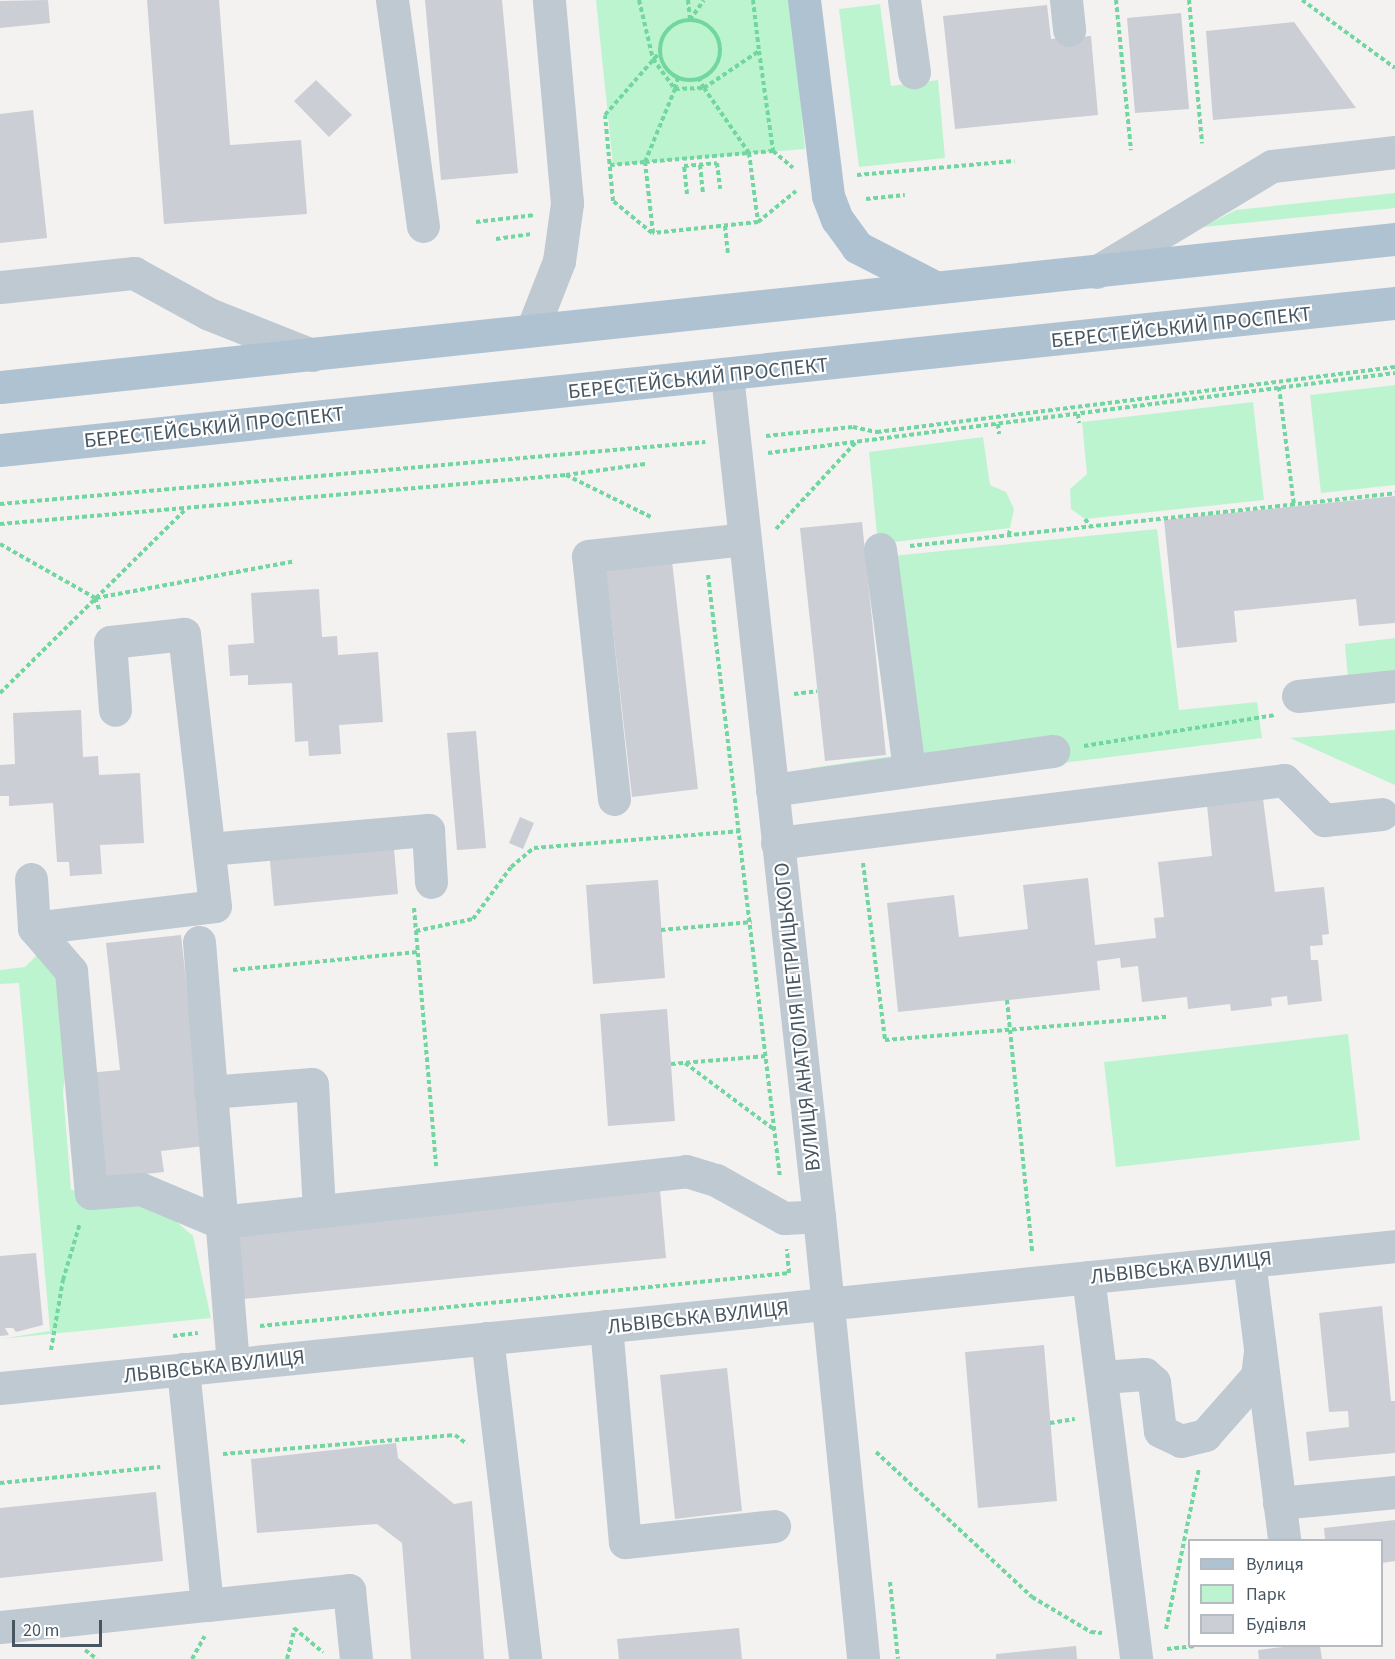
<!DOCTYPE html>
<html>
<head>
<meta charset="utf-8">
<style>
	body { margin:0 }
	#map { position:relative; width:1395px; height:1659px; overflow:hidden; background:#f4f1f1; font-family:"Source Sans 3",sans-serif }
	div>[style] { position:absolute }
	[style*='--x'] { left:calc(var(--x)*1px); top:calc(var(--y)*1px); width:calc(var(--w)*1px); rotate:calc(var(--a)*1deg) }
	.green>* { inset:0; background:#bdf4d0 }
	.building>* { inset:0; background:#cbced4 }
	.path>* { height:4px; margin-top:-2px; transform-origin:0; background:repeating-linear-gradient(90deg,#71d6a0 0 4.5px,transparent 0 7.5px) }
	.path>.ring { margin:-2px; padding:0; box-sizing:content-box; background:none; border:4px solid #71d6a0; border-radius:50% }
	.minor>* { height:33px; margin:-16.5px; padding:0 16.5px; transform-origin:16.5px; border-radius:16.5px; background:#bec9d2 }
	.major>* { height:33px; margin:-16.5px; padding:0 16.5px; transform-origin:16.5px; border-radius:16.5px; background:#afc2d2 }
	span { translate:-50% -50%; white-space:nowrap; text-align:center; line-height:1.15; -webkit-text-stroke:4.5px #fff; paint-order:stroke }
	.street-label { font-size:21px; color:#475661 }
	.legend { position:absolute; left:1188px; top:1539px; width:195px; height:108px; box-sizing:border-box; background:#fff; border:2px solid #b5bbc0; margin:0; padding:8px 10px; list-style:none; font-size:18px; color:#475661 }
	.legend li { display:flex; align-items:center; gap:12px; height:30px }
	.legend b { width:30px; border:2px solid #b5bbc0 }
	.scale { position:absolute; left:12px; top:1620px; width:90px; height:27px; box-sizing:border-box; border:3px solid #475661; border-top:0; padding-left:8px; font-size:18px; line-height:21px; white-space:nowrap; color:#475661; -webkit-text-stroke:4px #fff; paint-order:stroke }
</style>
</head>
<body>
<div id="map">
	<div class="green">
		<i style="clip-path:polygon(596px 0,791px 0,805px 149px,613px 165px)"></i>
		<i style="clip-path:polygon(880px 4px,891px 86px,938px 80px,945px 158px,859px 167px,839px 9px)"></i>
		<i style="clip-path:polygon(1395px 193px,1395px 208px,1203px 227px,1236px 210px)"></i>
		<i style="clip-path:polygon(1395px 385px,1395px 485px,1321px 493px,1310px 395px)"></i>
		<i style="clip-path:polygon(1253px 402px,1264px 500px,1085px 519px,1071px 509px,1070px 489px,1087px 474px,1082px 422px)"></i>
		<i style="clip-path:polygon(983px 437px,990px 485px,1006px 492px,1014px 509px,1010px 528px,878px 544px,869px 452px)"></i>
		<i style="clip-path:polygon(1157px 529px,1179px 710px,1257px 702px,1262px 738px,815px 794px,811px 768px,912px 753px,892px 556px)"></i>
		<i style="clip-path:polygon(1395px 638px,1395px 673px,1348px 679px,1345px 644px)"></i>
		<i style="clip-path:polygon(1395px 730px,1395px 785px,1290px 738px)"></i>
		<i style="clip-path:polygon(50px 942px,74px 1017px,63px 1091px,71px 1190px,150px 1199px,193px 1236px,211px 1318px,0 1339px,50px 1331px,19px 983px,0 984px,0 970px,25px 967px)"></i>
		<i style="clip-path:polygon(1348px 1034px,1360px 1140px,1116px 1167px,1104px 1062px)"></i>
	</div>
	<div class="building">
		<i style="clip-path:polygon(48px 0,50px 23px,0 28px,0 1px)"></i>
		<i style="clip-path:polygon(147px 0,219px 0,230px 145px,301px 140px,307px 214px,164px 224px)"></i>
		<i style="clip-path:polygon(425px 0,502px 0,518px 173px,441px 180px)"></i>
		<i style="clip-path:polygon(1047px 5px,1051px 39px,1091px 36px,1098px 115px,955px 129px,943px 16px)"></i>
		<i style="clip-path:polygon(1181px 13px,1189px 109px,1135px 113px,1127px 18px)"></i>
		<i style="clip-path:polygon(1294px 22px,1356px 108px,1213px 120px,1206px 31px)"></i>
		<i style="clip-path:polygon(316px 80px,352px 115px,329px 137px,294px 101px)"></i>
		<i style="clip-path:polygon(33px 110px,47px 238px,0 243px,0 114px)"></i>
		<i style="clip-path:polygon(1395px 496px,1395px 623px,1359px 626px,1356px 599px,1234px 611px,1237px 642px,1177px 648px,1164px 520px)"></i>
		<i style="clip-path:polygon(862px 522px,886px 755px,825px 761px,800px 528px)"></i>
		<i style="clip-path:polygon(672px 561px,698px 789px,632px 797px,606px 569px)"></i>
		<i style="clip-path:polygon(319px 589px,322px 637px,337px 636px,338px 655px,378px 652px,383px 722px,339px 725px,341px 754px,309px 756px,308px 741px,295px 742px,292px 683px,248px 685px,248px 675px,230px 676px,228px 645px,254px 643px,251px 593px)"></i>
		<i style="clip-path:polygon(81px 710px,83px 757px,98px 756px,99px 775px,140px 773px,144px 843px,100px 845px,102px 874px,70px 876px,69px 862px,57px 862px,53px 803px,9px 806px,9px 796px,0 796px,0 765px,15px 764px,13px 713px)"></i>
		<i style="clip-path:polygon(476px 731px,486px 848px,457px 850px,447px 733px)"></i>
		<i style="clip-path:polygon(1263px 799px,1275px 892px,1324px 887px,1329px 934px,1322px 935px,1323px 945px,1310px 946px,1311px 960px,1318px 960px,1322px 1001px,1288px 1005px,1287px 996px,1271px 998px,1272px 1006px,1231px 1011px,1230px 1004px,1188px 1009px,1187px 997px,1142px 1002px,1138px 966px,1121px 968px,1120px 958px,1097px 961px,1100px 990px,898px 1012px,887px 903px,954px 895px,959px 937px,1028px 929px,1023px 885px,1088px 878px,1095px 945px,1156px 938px,1154px 918px,1164px 917px,1158px 862px,1212px 856px,1207px 805px)"></i>
		<i style="clip-path:polygon(520px 817px,534px 823px,523px 849px,509px 843px)"></i>
		<i style="clip-path:polygon(393px 838px,398px 894px,274px 906px,269px 850px)"></i>
		<i style="clip-path:polygon(658px 880px,665px 978px,593px 984px,586px 885px)"></i>
		<i style="clip-path:polygon(181px 935px,204px 1146px,161px 1151px,164px 1172px,99px 1179px,88px 1073px,120px 1070px,106px 943px)"></i>
		<i style="clip-path:polygon(667px 1009px,675px 1121px,608px 1126px,600px 1014px)"></i>
		<i style="clip-path:polygon(660px 1190px,666px 1258px,243px 1299px,237px 1231px)"></i>
		<i style="clip-path:polygon(36px 1253px,43px 1325px,16px 1332px,13px 1328px,5px 1328px,9px 1335px,0 1336px,0 1256px)"></i>
		<i style="clip-path:polygon(1382px 1306px,1391px 1401px,1395px 1401px,1395px 1453px,1309px 1461px,1306px 1432px,1349px 1427px,1348px 1411px,1329px 1412px,1319px 1313px)"></i>
		<i style="clip-path:polygon(1044px 1345px,1057px 1501px,978px 1508px,965px 1352px)"></i>
		<i style="clip-path:polygon(727px 1368px,742px 1511px,675px 1519px,660px 1375px)"></i>
		<i style="clip-path:polygon(396px 1443px,398px 1458px,454px 1504px,472px 1501px,484px 1659px,411px 1659px,402px 1543px,377px 1524px,257px 1533px,251px 1459px)"></i>
		<i style="clip-path:polygon(156px 1492px,163px 1561px,0 1578px,0 1508px)"></i>
		<i style="clip-path:polygon(1395px 1520px,1395px 1561px,1382px 1563px,1382px 1540px,1325px 1540px,1324px 1528px)"></i>
		<i style="clip-path:polygon(739px 1628px,742px 1659px,619px 1659px,617px 1639px)"></i>
		<i style="clip-path:polygon(1076px 1646px,1077px 1659px,996px 1659px,996px 1654px)"></i>
		<i style="clip-path:polygon(1292px 1646px,1320px 1646px,1322px 1659px,1259px 1659px,1258px 1650px)"></i>
	</div>
	<div class="path">
		<i style="--x:639;--y:0;--w:61;--a:76.7"></i>
		<i style="--x:653;--y:59;--w:37;--a:54"></i>
		<i style="--x:675;--y:89;--w:12;--a:-76"></i>
		<i style="--x:688;--y:0;--w:20;--a:84"></i>
		<i style="--x:753;--y:0;--w:51;--a:83.3"></i>
		<i style="--x:1116;--y:0;--w:151;--a:84.3"></i>
		<i style="--x:1189;--y:0;--w:144;--a:84.8"></i>
		<i style="--x:1302;--y:0;--w:115;--a:36.2"></i>
		<i style="--x:690;--y:20;--w:24;--a:-55"></i>
		<i class="ring" style="left:660px;top:20px;width:56px;height:56px"></i>
		<i style="--x:773;--y:151;--w:26;--a:40"></i>
		<i style="--x:749;--y:153;--w:70;--a:82.6"></i>
		<i style="--x:758;--y:222;--w:106;--a:174"></i>
		<i style="--x:653;--y:233;--w:71;--a:-96.4"></i>
		<i style="--x:645;--y:162;--w:104;--a:-4.9"></i>
		<i style="--x:610;--y:165;--w:35;--a:-5"></i>
		<i style="--x:645;--y:162;--w:79;--a:-67.7"></i>
		<i style="--x:675;--y:89;--w:29;--a:-2"></i>
		<i style="--x:704;--y:88;--w:66;--a:-33.9"></i>
		<i style="--x:759;--y:51;--w:101;--a:82"></i>
		<i style="--x:773;--y:151;--w:24;--a:175"></i>
		<i style="--x:749;--y:153;--w:79;--a:-124.7"></i>
		<i style="--x:704;--y:88;--w:10;--a:-119"></i>
		<i style="--x:700;--y:165;--w:28;--a:84"></i>
		<i style="--x:857;--y:175;--w:158;--a:-5.1"></i>
		<i style="--x:687;--y:194;--w:28;--a:-96"></i>
		<i style="--x:684;--y:166;--w:33;--a:-5"></i>
		<i style="--x:717;--y:163;--w:26;--a:83"></i>
		<i style="--x:866;--y:199;--w:39;--a:-6"></i>
		<i style="--x:476;--y:222;--w:59;--a:-6.8"></i>
		<i style="--x:758;--y:222;--w:49;--a:-39.2"></i>
		<i style="--x:725;--y:226;--w:27;--a:84"></i>
		<i style="--x:652;--y:233;--w:50;--a:-140.6"></i>
		<i style="--x:613;--y:201;--w:86;--a:-95.3"></i>
		<i style="--x:605;--y:115;--w:84;--a:-48.9"></i>
		<i style="--x:496;--y:239;--w:35;--a:-8"></i>
		<i style="--x:1279;--y:387;--w:120;--a:82.8"></i>
		<i style="--x:1078;--y:414;--w:9;--a:84"></i>
		<i style="--x:998;--y:424;--w:10;--a:84"></i>
		<i style="--x:766;--y:436;--w:87;--a:-5.9"></i>
		<i style="--x:853;--y:427;--w:25;--a:12"></i>
		<i style="--x:877;--y:432;--w:522;--a:-7.15"></i>
		<i style="--x:768;--y:453;--w:632;--a:-7.27"></i>
		<i style="--x:566;--y:475;--w:95;--a:26.3"></i>
		<i style="--x:0;--y:504;--w:708;--a:-5.03"></i>
		<i style="--x:1085;--y:519;--w:9;--a:54"></i>
		<i style="--x:0;--y:524;--w:568;--a:-4.95"></i>
		<i style="--x:566;--y:475;--w:80;--a:-7.9"></i>
		<i style="--x:776;--y:529;--w:118;--a:-47.4"></i>
		<i style="--x:1009;--y:535;--w:7;--a:-82"></i>
		<i style="--x:0;--y:544;--w:109;--a:29.6"></i>
		<i style="--x:95;--y:598;--w:15;--a:70"></i>
		<i style="--x:910;--y:546;--w:488;--a:-6.2"></i>
		<i style="--x:708;--y:575;--w:607;--a:83.19"></i>
		<i style="--x:96;--y:598;--w:202;--a:-10.5"></i>
		<i style="--x:0;--y:693;--w:260;--a:-44.7"></i>
		<i style="--x:794;--y:694;--w:23;--a:-7"></i>
		<i style="--x:1084;--y:746;--w:193;--a:-9.2"></i>
		<i style="--x:863;--y:863;--w:178;--a:82.9"></i>
		<i style="--x:885;--y:1040;--w:283;--a:-4.7"></i>
		<i style="--x:414;--y:908;--w:259;--a:85.1"></i>
		<i style="--x:661;--y:930;--w:91;--a:-5"></i>
		<i style="--x:416;--y:931;--w:58;--a:-11.9"></i>
		<i style="--x:473;--y:919;--w:64;--a:-53.8"></i>
		<i style="--x:511;--y:867;--w:30;--a:-40"></i>
		<i style="--x:534;--y:848;--w:208;--a:-4.7"></i>
		<i style="--x:233;--y:970;--w:185;--a:-5.6"></i>
		<i style="--x:1007;--y:1000;--w:253;--a:84.3"></i>
		<i style="--x:685;--y:1063;--w:112;--a:36.7"></i>
		<i style="--x:671;--y:1064;--w:95;--a:-4.8"></i>
		<i style="--x:260;--y:1326;--w:532;--a:-5.72"></i>
		<i style="--x:789;--y:1273;--w:24;--a:-95"></i>
		<i style="--x:173;--y:1336;--w:25;--a:-7"></i>
		<i style="--x:51;--y:1350;--w:71;--a:-80.3"></i>
		<i style="--x:63;--y:1280;--w:59;--a:-73.4"></i>
		<i style="--x:1050;--y:1423;--w:25;--a:-9"></i>
		<i style="--x:876;--y:1452;--w:213;--a:42.9"></i>
		<i style="--x:1032;--y:1597;--w:69;--a:30.7"></i>
		<i style="--x:1091;--y:1632;--w:11;--a:5"></i>
		<i style="--x:223;--y:1454;--w:233;--a:-4.7"></i>
		<i style="--x:455;--y:1435;--w:15;--a:37"></i>
		<i style="--x:0;--y:1483;--w:161;--a:-5.7"></i>
		<i style="--x:890;--y:1582;--w:77;--a:84.1"></i>
		<i style="--x:294;--y:1628;--w:38;--a:40"></i>
		<i style="--x:1166;--y:1629;--w:164;--a:-78.4"></i>
		<i style="--x:1167;--y:1649;--w:29;--a:-6"></i>
		<i style="--x:85;--y:1650;--w:15;--a:37"></i>
		<i style="--x:192;--y:1659;--w:26;--a:-61"></i>
		<i style="--x:287;--y:1659;--w:32;--a:-76"></i>
	</div>
	<div class="minor">
		<i style="--x:392;--y:0;--w:228;--a:82.2"></i>
		<i style="--x:904;--y:0;--w:73;--a:82.1"></i>
		<i style="--x:1066;--y:0;--w:30;--a:84"></i>
		<i style="--x:1096;--y:272;--w:205;--a:-31.1"></i>
		<i style="--x:1272;--y:166;--w:124;--a:-6.5"></i>
		<i style="--x:0;--y:287;--w:135;--a:-6"></i>
		<i style="--x:134;--y:273;--w:85;--a:28.7"></i>
		<i style="--x:209;--y:314;--w:111;--a:21.7"></i>
		<i style="--x:532;--y:330;--w:74;--a:-68.6"></i>
		<i style="--x:559;--y:261;--w:59;--a:-82.1"></i>
		<i style="--x:567;--y:203;--w:204;--a:-95.1"></i>
		<i style="--x:727;--y:375;--w:846;--a:83.76"></i>
		<i style="--x:819;--y:1216;--w:445;--a:84.3"></i>
		<i style="--x:880;--y:549;--w:223;--a:82.5"></i>
		<i style="--x:1298;--y:696;--w:98;--a:-5.9"></i>
		<i style="--x:772;--y:790;--w:284;--a:-7.9"></i>
		<i style="--x:614;--y:799;--w:244;--a:-96.1"></i>
		<i style="--x:588;--y:556;--w:157;--a:-6.2"></i>
		<i style="--x:777;--y:843;--w:511;--a:-7.08"></i>
		<i style="--x:1284;--y:780;--w:57;--a:45"></i>
		<i style="--x:1324;--y:820;--w:58;--a:-5.9"></i>
		<i style="--x:209;--y:849;--w:220;--a:-5"></i>
		<i style="--x:428;--y:830;--w:52;--a:86.7"></i>
		<i style="--x:31;--y:879;--w:49;--a:86.5"></i>
		<i style="--x:34;--y:928;--w:57;--a:49.3"></i>
		<i style="--x:71;--y:971;--w:223;--a:84.9"></i>
		<i style="--x:91;--y:1193;--w:50;--a:-4.6"></i>
		<i style="--x:141;--y:1189;--w:86;--a:22.7"></i>
		<i style="--x:220;--y:1222;--w:469;--a:-6.2"></i>
		<i style="--x:686;--y:1171;--w:31;--a:17"></i>
		<i style="--x:716;--y:1180;--w:78;--a:29.2"></i>
		<i style="--x:784;--y:1218;--w:35;--a:-3"></i>
		<i style="--x:34;--y:928;--w:182;--a:-6.9"></i>
		<i style="--x:215;--y:906;--w:274;--a:-96.5"></i>
		<i style="--x:184;--y:634;--w:74;--a:173.8"></i>
		<i style="--x:110;--y:642;--w:68;--a:85.8"></i>
		<i style="--x:199;--y:942;--w:423;--a:85.4"></i>
		<i style="--x:210;--y:1092;--w:102;--a:-4.5"></i>
		<i style="--x:312;--y:1084;--w:126;--a:86.8"></i>
		<i style="--x:1249;--y:1261;--w:281;--a:82.8"></i>
		<i style="--x:1088;--y:1277;--w:385;--a:82.8"></i>
		<i style="--x:606;--y:1326;--w:217;--a:85"></i>
		<i style="--x:625;--y:1542;--w:150;--a:-6.1"></i>
		<i style="--x:487;--y:1338;--w:323;--a:83.2"></i>
		<i style="--x:183;--y:1369;--w:237;--a:84.2"></i>
		<i style="--x:207;--y:1605;--w:143;--a:-6"></i>
		<i style="--x:349;--y:1590;--w:69;--a:84.2"></i>
		<i style="--x:1101;--y:1377;--w:44;--a:-3.9"></i>
		<i style="--x:1145;--y:1374;--w:12;--a:42"></i>
		<i style="--x:1154;--y:1382;--w:49;--a:83"></i>
		<i style="--x:1160;--y:1431;--w:23;--a:25"></i>
		<i style="--x:1181;--y:1441;--w:25;--a:-14"></i>
		<i style="--x:1205;--y:1435;--w:79;--a:-48.6"></i>
		<i style="--x:1257;--y:1376;--w:24;--a:-83"></i>
		<i style="--x:0;--y:1388;--w:1402;--a:-5.81"></i>
		<i style="--x:1279;--y:1503;--w:117;--a:-5.4"></i>
		<i style="--x:0;--y:1627;--w:208;--a:-6.1"></i>
	</div>
	<div class="major">
		<i style="--x:804;--y:0;--w:197;--a:83"></i>
		<i style="--x:828;--y:196;--w:25;--a:69"></i>
		<i style="--x:837;--y:219;--w:34;--a:54"></i>
		<i style="--x:857;--y:247;--w:83;--a:27.2"></i>
		<i style="--x:0;--y:387;--w:1403;--a:-6.06"></i>
		<i style="--x:0;--y:450;--w:1403;--a:-6.02"></i>
	</div>
	<div class="street-label">
		<span style="left:1181px;top:327px;rotate:-6deg">БЕРЕСТЕЙСЬКИЙ ПРОСПЕКТ</span>
		<span style="left:698px;top:378px;rotate:-6deg">БЕРЕСТЕЙСЬКИЙ ПРОСПЕКТ</span>
		<span style="left:214px;top:427px;rotate:-6deg">БЕРЕСТЕЙСЬКИЙ ПРОСПЕКТ</span>
		<span style="left:797px;top:1017px;rotate:-96deg">ВУЛИЦЯ АНАТОЛІЯ ПЕТРИЦЬКОГО</span>
		<span style="left:1181px;top:1267px;rotate:-6deg">ЛЬВІВСЬКА ВУЛИЦЯ</span>
		<span style="left:698px;top:1317px;rotate:-6deg">ЛЬВІВСЬКА ВУЛИЦЯ</span>
		<span style="left:214px;top:1366px;rotate:-6deg">ЛЬВІВСЬКА ВУЛИЦЯ</span>
	</div>
	<ul class="legend">
	<li><b style="height:8px;background:#afc2d2"></b>Вулиця</li>
	<li><b style="height:16px;background:#bdf4d0"></b>Парк</li>
	<li><b style="height:16px;background:#cbced4"></b>Будівля</li>
	</ul>
	<div class="scale">20 m</div>
</div>
</body>
</html>
